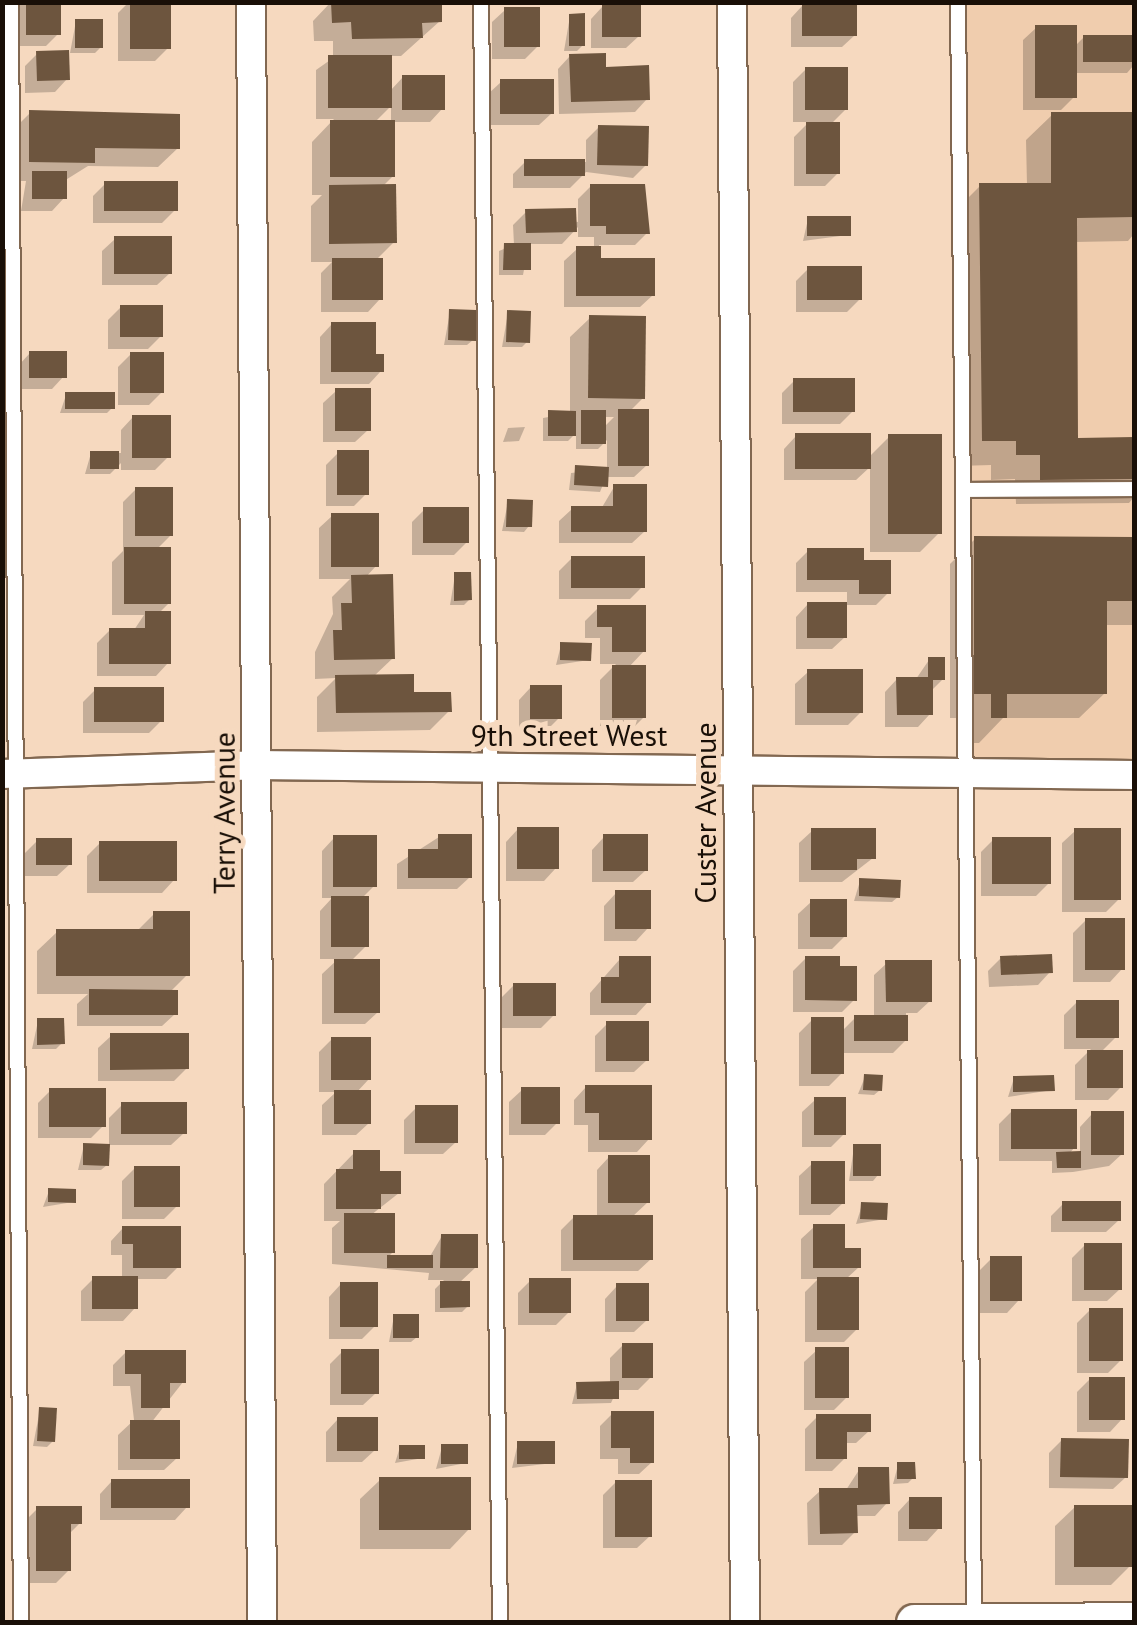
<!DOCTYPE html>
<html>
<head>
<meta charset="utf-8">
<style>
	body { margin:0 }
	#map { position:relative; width:1137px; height:1625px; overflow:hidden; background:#f6d9bf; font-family:"PT Sans",sans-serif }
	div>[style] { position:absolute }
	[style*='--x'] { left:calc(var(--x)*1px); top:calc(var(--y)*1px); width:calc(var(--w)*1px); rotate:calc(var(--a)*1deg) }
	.built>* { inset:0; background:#f0cdae }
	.shadow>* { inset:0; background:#0003 }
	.building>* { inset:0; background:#6d553e }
	.roads { filter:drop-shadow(2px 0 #826851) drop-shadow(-2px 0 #826851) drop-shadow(0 2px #826851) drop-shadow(0 -2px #826851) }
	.service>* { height:14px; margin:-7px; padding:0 7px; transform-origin:7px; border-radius:7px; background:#fff }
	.minor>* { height:28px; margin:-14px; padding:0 14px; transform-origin:14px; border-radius:14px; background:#fff }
	.tertiary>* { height:35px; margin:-17.5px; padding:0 17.5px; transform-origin:17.5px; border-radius:17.5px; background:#fff }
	span { translate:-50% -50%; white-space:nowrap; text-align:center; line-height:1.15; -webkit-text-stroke:10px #f6d9bf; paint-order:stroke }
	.street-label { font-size:30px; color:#190f07 }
	.frame { position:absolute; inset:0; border:5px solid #190f07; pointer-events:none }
</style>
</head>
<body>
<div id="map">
	<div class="built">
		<i style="clip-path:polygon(958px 3px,1134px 3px,1134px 775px,967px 773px)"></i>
	</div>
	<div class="shadow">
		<i style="clip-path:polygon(22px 2px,58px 2px,58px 34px,46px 46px,15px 46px,15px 10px)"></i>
		<i style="clip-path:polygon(129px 2px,168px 2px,168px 48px,155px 61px,118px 61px,118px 13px)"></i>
		<i style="clip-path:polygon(evenodd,331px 2px,440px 21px,401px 56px,390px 56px,390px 91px,403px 77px,442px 109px,430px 122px,393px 122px,393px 176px,382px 187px,394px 242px,376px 260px,380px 299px,368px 312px,321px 312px,321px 273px,332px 262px,311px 262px,311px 206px,322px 195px,312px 195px,312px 142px,334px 119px,316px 119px,316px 70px,333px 58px,333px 41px,314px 41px,313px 21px,331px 2px,391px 106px,391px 123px,374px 123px,391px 106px)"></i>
		<i style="clip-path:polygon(803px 5px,855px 35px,842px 47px,791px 47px,791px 18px)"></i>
		<i style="clip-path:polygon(603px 6px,639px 36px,626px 48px,591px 48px,591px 19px)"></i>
		<i style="clip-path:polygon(505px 10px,538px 46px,525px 59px,492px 59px,492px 22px)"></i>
		<i style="clip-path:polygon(570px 16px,583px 45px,577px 51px,564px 51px)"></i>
		<i style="clip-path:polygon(76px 21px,101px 47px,95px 53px,67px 53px,67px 79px,55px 92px,25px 93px,25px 66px,37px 54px,70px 53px)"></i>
		<i style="clip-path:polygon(1036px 28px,1074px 47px,1084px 37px,1134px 37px,1134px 65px,1127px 73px,1074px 73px,1074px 97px,1061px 110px,1023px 110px,1023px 40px)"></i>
		<i style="clip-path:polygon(570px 56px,604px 69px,647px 99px,635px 112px,559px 114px,558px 69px)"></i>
		<i style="clip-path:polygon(806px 69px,846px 109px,831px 124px,838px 173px,825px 186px,794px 186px,794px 137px,809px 122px,793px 122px,793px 82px)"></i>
		<i style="clip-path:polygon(501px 82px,552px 113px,539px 125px,488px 125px,488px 94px)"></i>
		<i style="clip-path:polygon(30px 113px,178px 148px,158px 167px,88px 166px,64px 181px,64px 198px,52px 211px,21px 211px,26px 181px,10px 181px,11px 132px)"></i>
		<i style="clip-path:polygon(1134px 114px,1134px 234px,1128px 241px,1074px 242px,1076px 440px,1134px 440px,1134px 497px,1129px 503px,1016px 504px,1015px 479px,991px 480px,991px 465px,958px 466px,955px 211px,980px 186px,1027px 185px,1026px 140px,1052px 115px)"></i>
		<i style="clip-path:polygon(599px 127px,646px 165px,633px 178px,586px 172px,570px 188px,513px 188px,513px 174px,525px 162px,586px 162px,586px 140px)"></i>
		<i style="clip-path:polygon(105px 184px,175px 210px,162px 223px,93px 223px,93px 196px)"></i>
		<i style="clip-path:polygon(591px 186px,647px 233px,635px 245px,599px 245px,599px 261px,653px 295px,640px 307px,564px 307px,564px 261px,577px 249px,594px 249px,594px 237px,578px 237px,578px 227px,562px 244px,529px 244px,523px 275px,499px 275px,499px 251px,514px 245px,513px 225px,526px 212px,578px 222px,578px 199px)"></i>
		<i style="clip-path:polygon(808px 219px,848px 235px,803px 241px)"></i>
		<i style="clip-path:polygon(115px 239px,170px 273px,157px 285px,102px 285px,102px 251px)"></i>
		<i style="clip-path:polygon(808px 269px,860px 299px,847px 312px,796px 312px,796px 281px)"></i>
		<i style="clip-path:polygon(121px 307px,161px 336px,148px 349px,108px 349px,108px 320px)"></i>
		<i style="clip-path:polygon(450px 312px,473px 340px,467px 345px,444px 345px)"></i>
		<i style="clip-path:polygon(508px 313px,527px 342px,522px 347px,502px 347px)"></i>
		<i style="clip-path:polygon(evenodd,590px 318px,643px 398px,629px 412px,647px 465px,634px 477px,606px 477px,600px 492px,569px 490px,571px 473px,607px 469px,607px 440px,598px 449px,576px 449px,576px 433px,568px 441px,543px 441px,543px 418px,570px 413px,570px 337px,590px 318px,604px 417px,614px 417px,604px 427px,604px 417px)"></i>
		<i style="clip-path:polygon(332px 324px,373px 357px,381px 371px,369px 384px,320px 384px,320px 337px)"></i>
		<i style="clip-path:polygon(30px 353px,64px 376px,52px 389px,18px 389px,18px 366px)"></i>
		<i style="clip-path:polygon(131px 354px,162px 392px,149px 405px,118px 405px,118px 367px)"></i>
		<i style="clip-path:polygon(794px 381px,853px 411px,840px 424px,782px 424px,782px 393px)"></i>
		<i style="clip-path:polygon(336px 391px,368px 430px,355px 442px,323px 442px,323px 403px)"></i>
		<i style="clip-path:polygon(66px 395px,112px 408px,107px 413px,60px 413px)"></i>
		<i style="clip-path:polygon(133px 417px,168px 457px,155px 470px,121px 470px,121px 463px,110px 474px,85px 474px,91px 453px,121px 453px,121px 430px)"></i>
		<i style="clip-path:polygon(525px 427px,519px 441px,503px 442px,508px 428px)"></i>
		<i style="clip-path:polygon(796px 436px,869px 457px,889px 437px,939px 533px,920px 552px,870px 552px,870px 467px,856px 480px,784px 480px,784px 449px)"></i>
		<i style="clip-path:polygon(338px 453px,366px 494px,354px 506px,326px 506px,326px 465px)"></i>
		<i style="clip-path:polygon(614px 487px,645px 531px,632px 543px,559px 543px,559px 521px,572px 509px,601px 509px)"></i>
		<i style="clip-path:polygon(136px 489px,171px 535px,157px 549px,169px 603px,158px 614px,168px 663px,156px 676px,97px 676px,97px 643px,110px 630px,134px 630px,144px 615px,112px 615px,112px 562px,123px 551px,123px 502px)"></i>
		<i style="clip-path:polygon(508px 502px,529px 526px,524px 532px,502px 531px)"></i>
		<i style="clip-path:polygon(425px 509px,467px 542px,454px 555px,412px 555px,412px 522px)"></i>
		<i style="clip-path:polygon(332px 516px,376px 566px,365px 578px,393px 658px,373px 677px,449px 711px,430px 730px,317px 732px,317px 697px,336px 678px,315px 679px,315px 652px,333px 614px,332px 597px,350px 579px,319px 579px,319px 528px)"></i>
		<i style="clip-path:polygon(975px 539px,1134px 539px,1134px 625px,1105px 625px,1105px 693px,1079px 718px,1003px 718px,979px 743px,967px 743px,967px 718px,950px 718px,950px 564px)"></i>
		<i style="clip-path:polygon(808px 551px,861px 563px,888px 593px,876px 605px,845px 605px,845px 637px,832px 649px,796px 649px,796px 617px,808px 604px,847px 604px,847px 592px,796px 592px,796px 563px)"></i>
		<i style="clip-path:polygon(572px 558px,642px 587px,630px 599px,559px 599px,559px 571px)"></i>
		<i style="clip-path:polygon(455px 575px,470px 599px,464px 605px,450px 605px)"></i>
		<i style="clip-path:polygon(598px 608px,644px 651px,628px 668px,644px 717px,631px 730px,600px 730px,600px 680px,616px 664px,600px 664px,600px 638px,585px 638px,585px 621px)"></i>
		<i style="clip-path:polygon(561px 645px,589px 660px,556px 665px)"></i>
		<i style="clip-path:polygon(929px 660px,943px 679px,930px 692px,930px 714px,918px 727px,885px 727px,885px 692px,897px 679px,916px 679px)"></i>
		<i style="clip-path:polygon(808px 672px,861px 712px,848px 725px,795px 725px,795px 684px)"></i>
		<i style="clip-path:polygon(531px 687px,559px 718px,546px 731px,519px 731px,519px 700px)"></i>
		<i style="clip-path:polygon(95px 690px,161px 721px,149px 733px,83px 733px,83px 702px)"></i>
		<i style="clip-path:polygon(518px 829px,556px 868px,544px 881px,506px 881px,506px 842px)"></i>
		<i style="clip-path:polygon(812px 831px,873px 858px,842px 882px,799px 882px,799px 843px)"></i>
		<i style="clip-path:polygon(1075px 831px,1119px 899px,1106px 912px,1062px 912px,1062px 843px)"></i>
		<i style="clip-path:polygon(439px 837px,470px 877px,457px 889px,397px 889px,397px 864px)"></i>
		<i style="clip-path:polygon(604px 837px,646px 870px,633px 882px,592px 882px,592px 850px)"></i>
		<i style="clip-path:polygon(334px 838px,374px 886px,362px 898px,366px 946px,351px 961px,378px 1012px,365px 1024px,322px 1024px,322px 974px,338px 959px,320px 959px,320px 911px,332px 898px,322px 898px,322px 851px)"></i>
		<i style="clip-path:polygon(993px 840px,1049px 883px,1036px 896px,981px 896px,981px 852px)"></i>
		<i style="clip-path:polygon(37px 841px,70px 864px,57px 876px,25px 876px,25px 853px)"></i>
		<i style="clip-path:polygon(100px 843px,174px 880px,162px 893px,87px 893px,87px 856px)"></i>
		<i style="clip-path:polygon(860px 881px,898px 897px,892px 902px,854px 901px)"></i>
		<i style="clip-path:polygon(616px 893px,648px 928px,636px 941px,604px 941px,604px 906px)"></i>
		<i style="clip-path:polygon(811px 902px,845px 936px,832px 949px,798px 949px,798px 914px)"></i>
		<i style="clip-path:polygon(155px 913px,187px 975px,170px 992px,175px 1014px,162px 1026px,77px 1026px,77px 1004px,88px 994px,37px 994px,37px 951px,57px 932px,136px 932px)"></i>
		<i style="clip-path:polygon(1086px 920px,1122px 969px,1110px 982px,1073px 982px,1073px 933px)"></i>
		<i style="clip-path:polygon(806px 958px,837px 968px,854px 1000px,842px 1012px,793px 1012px,793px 971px)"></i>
		<i style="clip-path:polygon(1001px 958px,1050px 972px,1038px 985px,989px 987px,988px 971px)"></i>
		<i style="clip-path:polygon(620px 959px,648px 1002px,636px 1015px,590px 1015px,590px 993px)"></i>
		<i style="clip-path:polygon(887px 963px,930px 1001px,917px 1013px,906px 1013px,906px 1040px,893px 1053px,842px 1053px,842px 1073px,829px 1086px,799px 1086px,799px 1033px,812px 1020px,842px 1031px,855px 1018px,874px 1018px,874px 975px)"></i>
		<i style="clip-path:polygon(514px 985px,554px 1015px,541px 1028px,501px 1028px,501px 998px)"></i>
		<i style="clip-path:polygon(1077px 1002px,1116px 1037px,1100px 1053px,1121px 1087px,1108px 1100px,1075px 1100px,1075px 1065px,1091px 1049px,1064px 1049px,1064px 1015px)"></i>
		<i style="clip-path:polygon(38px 1021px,62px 1043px,56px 1049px,32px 1049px)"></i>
		<i style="clip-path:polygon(608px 1023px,647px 1060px,634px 1072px,595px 1072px,595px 1036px)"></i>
		<i style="clip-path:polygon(111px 1036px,187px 1068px,174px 1081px,98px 1081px,98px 1048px)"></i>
		<i style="clip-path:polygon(332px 1039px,369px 1079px,356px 1093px,369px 1123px,356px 1135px,322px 1135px,322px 1105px,336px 1092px,319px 1092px,319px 1052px)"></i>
		<i style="clip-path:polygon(865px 1077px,880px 1090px,874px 1095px,858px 1094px)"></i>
		<i style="clip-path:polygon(1014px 1078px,1052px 1090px,1008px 1097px)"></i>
		<i style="clip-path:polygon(586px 1087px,649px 1139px,637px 1152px,588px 1152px,588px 1125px,574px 1125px,574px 1100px)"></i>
		<i style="clip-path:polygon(522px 1090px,557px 1123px,545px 1135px,509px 1135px,509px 1102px)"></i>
		<i style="clip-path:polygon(50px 1091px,103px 1126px,91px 1138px,38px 1138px,38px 1103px)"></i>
		<i style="clip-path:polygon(815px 1100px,844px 1134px,831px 1147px,802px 1147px,802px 1112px)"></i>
		<i style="clip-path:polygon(122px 1105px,184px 1133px,171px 1145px,109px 1145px,109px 1118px)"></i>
		<i style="clip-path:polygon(416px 1108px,456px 1142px,443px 1154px,404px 1154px,404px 1120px)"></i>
		<i style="clip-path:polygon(1012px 1111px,1074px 1148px,1069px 1154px,1080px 1154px,1080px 1127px,1092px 1114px,1122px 1154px,1109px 1166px,1073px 1172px,1052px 1173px,1052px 1161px,999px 1161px,999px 1124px)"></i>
		<i style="clip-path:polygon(84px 1145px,107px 1165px,101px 1170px,78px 1170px)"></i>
		<i style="clip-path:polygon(854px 1147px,878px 1175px,873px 1181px,849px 1181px)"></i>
		<i style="clip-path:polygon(354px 1153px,399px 1193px,371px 1215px,393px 1252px,387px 1258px,429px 1258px,442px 1236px,476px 1267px,459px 1283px,468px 1306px,462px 1312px,435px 1312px,435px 1289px,444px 1280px,428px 1280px,429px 1273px,332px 1264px,332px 1228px,340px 1221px,324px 1221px,324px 1184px)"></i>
		<i style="clip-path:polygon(609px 1157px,648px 1202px,632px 1217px,651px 1259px,638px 1271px,561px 1271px,561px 1230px,574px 1217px,597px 1217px,597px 1170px)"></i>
		<i style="clip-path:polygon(812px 1164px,843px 1203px,830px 1215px,799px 1215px,799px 1176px)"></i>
		<i style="clip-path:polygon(135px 1168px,177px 1206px,164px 1219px,122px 1219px,122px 1181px)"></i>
		<i style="clip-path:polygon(49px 1191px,73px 1202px,43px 1207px)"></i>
		<i style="clip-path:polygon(1063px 1204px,1119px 1220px,1106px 1232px,1051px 1232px,1051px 1216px)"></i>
		<i style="clip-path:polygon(862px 1205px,885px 1219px,856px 1224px)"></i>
		<i style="clip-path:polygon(814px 1227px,859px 1267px,846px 1279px,857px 1329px,844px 1342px,805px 1342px,805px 1292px,818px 1279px,801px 1279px,801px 1239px)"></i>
		<i style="clip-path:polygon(123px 1228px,178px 1267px,166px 1279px,135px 1279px,135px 1308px,123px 1321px,81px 1321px,81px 1291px,94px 1278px,122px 1278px,122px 1255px,111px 1255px,111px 1241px)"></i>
		<i style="clip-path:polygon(1085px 1245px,1120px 1289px,1107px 1301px,1072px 1301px,1072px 1258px)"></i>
		<i style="clip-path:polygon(991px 1259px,1019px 1300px,1007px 1313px,979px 1313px,979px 1271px)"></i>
		<i style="clip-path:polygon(530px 1281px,569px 1312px,556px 1325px,518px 1325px,518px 1293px)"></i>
		<i style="clip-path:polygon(341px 1284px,375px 1326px,362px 1339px,329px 1339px,329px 1297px)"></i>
		<i style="clip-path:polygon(617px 1286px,647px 1320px,634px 1332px,605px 1332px,605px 1299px)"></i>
		<i style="clip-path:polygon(1090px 1310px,1121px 1360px,1108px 1373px,1077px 1373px,1077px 1323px)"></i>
		<i style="clip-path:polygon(394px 1316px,417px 1337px,411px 1342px,389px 1342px)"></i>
		<i style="clip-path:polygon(623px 1345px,651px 1377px,638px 1390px,617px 1390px,611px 1403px,572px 1404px,577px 1384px,610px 1384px,610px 1358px)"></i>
		<i style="clip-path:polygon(817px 1350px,847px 1397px,834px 1410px,804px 1410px,804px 1362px)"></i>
		<i style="clip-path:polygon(126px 1352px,183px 1382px,151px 1423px,177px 1458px,164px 1470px,118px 1470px,118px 1435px,134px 1420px,130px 1386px,113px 1386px,113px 1365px)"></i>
		<i style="clip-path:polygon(342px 1352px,376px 1393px,363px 1405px,330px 1405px,330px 1364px)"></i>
		<i style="clip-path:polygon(1090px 1379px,1122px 1419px,1110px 1432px,1077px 1432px,1077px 1392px)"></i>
		<i style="clip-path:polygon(40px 1409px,53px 1441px,47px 1447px,33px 1446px)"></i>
		<i style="clip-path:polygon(612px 1414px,652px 1462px,639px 1474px,618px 1474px,618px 1459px,600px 1459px,600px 1426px)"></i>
		<i style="clip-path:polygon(817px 1417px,869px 1431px,856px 1443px,845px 1443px,845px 1458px,832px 1471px,805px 1471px,805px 1429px)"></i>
		<i style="clip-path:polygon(338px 1419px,375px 1450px,362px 1462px,326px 1462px,326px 1432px)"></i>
		<i style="clip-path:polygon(1062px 1440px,1126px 1477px,1113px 1489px,1049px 1488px,1049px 1453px)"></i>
		<i style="clip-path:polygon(518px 1443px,553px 1463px,512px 1468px)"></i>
		<i style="clip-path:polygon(400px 1447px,423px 1458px,395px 1463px)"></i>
		<i style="clip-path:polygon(442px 1447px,466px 1463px,436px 1469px)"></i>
		<i style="clip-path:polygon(898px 1465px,913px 1478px,908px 1483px,893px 1484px)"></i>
		<i style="clip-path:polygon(859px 1470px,887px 1503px,875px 1516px,855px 1516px,855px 1532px,842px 1545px,808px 1545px,807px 1503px,820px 1491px,846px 1490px)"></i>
		<i style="clip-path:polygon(380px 1480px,469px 1529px,450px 1549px,360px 1549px,360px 1499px)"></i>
		<i style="clip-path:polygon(112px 1481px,187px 1507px,175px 1520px,100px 1520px,100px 1494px)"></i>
		<i style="clip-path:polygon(616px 1482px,650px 1536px,637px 1548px,603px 1548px,603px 1495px)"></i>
		<i style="clip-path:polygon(910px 1499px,939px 1528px,927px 1541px,898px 1541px,898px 1512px)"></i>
		<i style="clip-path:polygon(1075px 1507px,1130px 1566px,1111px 1585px,1055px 1585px,1055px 1526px)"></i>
		<i style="clip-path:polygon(37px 1509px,80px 1523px,69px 1534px,69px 1570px,56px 1583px,25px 1583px,25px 1521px)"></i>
	</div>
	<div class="building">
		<i style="clip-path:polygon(26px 2px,61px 2px,61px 35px,26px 35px)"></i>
		<i style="clip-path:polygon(130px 2px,171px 2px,171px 49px,130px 49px)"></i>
		<i style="clip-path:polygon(331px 2px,442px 2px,442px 22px,422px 23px,423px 38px,352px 39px,351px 22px,332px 23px)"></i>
		<i style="clip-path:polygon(802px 3px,857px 3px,857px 36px,802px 36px)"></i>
		<i style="clip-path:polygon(602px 4px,641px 4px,641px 37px,602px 37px)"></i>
		<i style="clip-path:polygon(504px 7px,540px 7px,540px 47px,504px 47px)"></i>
		<i style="clip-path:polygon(585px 13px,585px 46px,569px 46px,569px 14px)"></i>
		<i style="clip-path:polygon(75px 19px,103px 19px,103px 48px,75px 48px)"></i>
		<i style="clip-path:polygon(1035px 25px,1077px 25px,1077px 98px,1035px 98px)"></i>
		<i style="clip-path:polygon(1083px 35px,1134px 35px,1134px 62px,1083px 62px)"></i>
		<i style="clip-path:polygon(69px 50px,70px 80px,37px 81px,36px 51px)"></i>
		<i style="clip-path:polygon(606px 53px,606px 67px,649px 65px,650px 100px,571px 102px,569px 54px)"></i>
		<i style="clip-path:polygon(328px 55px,392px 55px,392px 108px,328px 108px)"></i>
		<i style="clip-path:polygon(805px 67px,848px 67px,848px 110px,805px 110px)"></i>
		<i style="clip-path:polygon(402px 75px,445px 75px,445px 110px,402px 110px)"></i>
		<i style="clip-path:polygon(500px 79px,554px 79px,554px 114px,500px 114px)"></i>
		<i style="clip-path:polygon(29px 110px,180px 114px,180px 149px,95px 148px,95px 163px,29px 162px)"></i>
		<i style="clip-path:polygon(1051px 112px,1134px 112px,1134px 217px,1077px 218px,1078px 438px,1134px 437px,1134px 479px,1040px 480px,1040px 455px,1016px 455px,1016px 441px,982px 441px,979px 183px,1051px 183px)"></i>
		<i style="clip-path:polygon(330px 120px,395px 120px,395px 177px,330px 177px)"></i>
		<i style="clip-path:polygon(806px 122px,840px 122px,840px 174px,806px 174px)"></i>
		<i style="clip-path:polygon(598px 125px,649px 126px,648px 166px,597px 165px)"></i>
		<i style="clip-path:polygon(524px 159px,585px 159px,585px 176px,524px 176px)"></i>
		<i style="clip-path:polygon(32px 171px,67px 171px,67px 199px,32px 199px)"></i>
		<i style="clip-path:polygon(104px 181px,178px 181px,178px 211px,104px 211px)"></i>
		<i style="clip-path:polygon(396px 184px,397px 243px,329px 244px,329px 185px)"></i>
		<i style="clip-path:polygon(590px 184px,645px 184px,650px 234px,606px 234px,606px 226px,590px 226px)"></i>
		<i style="clip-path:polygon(576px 208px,577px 232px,526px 233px,525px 209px)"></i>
		<i style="clip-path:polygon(807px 216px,851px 216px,851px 236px,807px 236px)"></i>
		<i style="clip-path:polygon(114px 236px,172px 236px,172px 274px,114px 274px)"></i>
		<i style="clip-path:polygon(504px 243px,531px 243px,531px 270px,503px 270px)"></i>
		<i style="clip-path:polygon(576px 246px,601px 246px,601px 258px,655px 258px,655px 296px,576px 296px)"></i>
		<i style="clip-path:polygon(332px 258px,383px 258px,383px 300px,332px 300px)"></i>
		<i style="clip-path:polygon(807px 266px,862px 266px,862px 300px,807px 300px)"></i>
		<i style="clip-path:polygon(120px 305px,163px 305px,163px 337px,120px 337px)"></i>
		<i style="clip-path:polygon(449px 309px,476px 310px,476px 341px,448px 340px)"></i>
		<i style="clip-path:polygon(507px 310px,531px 311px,530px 343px,506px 342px)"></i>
		<i style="clip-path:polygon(589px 315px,646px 316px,645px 399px,588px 398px)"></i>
		<i style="clip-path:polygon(331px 322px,376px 322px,376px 354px,384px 354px,384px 372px,331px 372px)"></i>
		<i style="clip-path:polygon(29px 351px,67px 351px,67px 378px,29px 378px)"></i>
		<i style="clip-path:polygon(130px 352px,164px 352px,164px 393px,130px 393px)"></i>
		<i style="clip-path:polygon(793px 378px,855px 378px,855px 412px,793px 412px)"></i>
		<i style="clip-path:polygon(335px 388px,371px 388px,371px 431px,335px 431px)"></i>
		<i style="clip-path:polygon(65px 392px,115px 392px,115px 409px,65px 409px)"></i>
		<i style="clip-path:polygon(618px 409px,649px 409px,649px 466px,618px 466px)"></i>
		<i style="clip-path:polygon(548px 410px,576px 411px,576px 436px,548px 436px)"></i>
		<i style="clip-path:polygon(581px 410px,606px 410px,606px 444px,581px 444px)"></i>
		<i style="clip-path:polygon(132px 415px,171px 415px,171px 458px,132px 458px)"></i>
		<i style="clip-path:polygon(795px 433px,871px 433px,871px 469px,795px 469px)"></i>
		<i style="clip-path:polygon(888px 434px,942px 434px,942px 534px,888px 534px)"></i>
		<i style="clip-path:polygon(337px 450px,369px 450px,369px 495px,337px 495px)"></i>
		<i style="clip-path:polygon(90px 451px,119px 451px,119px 469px,90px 469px)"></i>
		<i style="clip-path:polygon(575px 465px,609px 467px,608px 487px,574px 485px)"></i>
		<i style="clip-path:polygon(613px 484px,647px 484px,647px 532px,571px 532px,571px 506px,613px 506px)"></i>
		<i style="clip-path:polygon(135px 487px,173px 487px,173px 536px,135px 536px)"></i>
		<i style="clip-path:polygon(507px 499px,533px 500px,532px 527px,506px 527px)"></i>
		<i style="clip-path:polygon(423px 507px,469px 507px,469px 543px,423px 543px)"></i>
		<i style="clip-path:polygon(331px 513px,379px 513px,379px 567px,331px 567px)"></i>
		<i style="clip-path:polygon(974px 536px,1134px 537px,1134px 601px,1107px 601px,1107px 694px,1007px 694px,1007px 718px,991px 718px,991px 694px,974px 694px)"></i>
		<i style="clip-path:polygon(124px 547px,171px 547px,171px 604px,124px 604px)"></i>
		<i style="clip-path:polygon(807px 548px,864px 548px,864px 560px,891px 560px,891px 594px,859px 594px,859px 580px,807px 580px)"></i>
		<i style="clip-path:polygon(571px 556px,645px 556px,645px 588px,571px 588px)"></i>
		<i style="clip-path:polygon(454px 572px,471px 572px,472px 600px,454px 601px)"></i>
		<i style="clip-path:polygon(393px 574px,395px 659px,334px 660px,333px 630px,342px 630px,341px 603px,352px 603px,351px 575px)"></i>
		<i style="clip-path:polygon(807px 602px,847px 602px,847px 638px,807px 638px)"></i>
		<i style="clip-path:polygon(597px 605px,646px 605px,646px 652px,612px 652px,612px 627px,597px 627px)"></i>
		<i style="clip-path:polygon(145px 611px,171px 611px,171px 664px,109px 664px,109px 628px,145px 628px)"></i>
		<i style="clip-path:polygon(560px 642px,592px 643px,591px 661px,560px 660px)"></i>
		<i style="clip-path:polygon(928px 657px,945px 657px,945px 680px,933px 680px,933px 715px,897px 715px,896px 677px,928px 677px)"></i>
		<i style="clip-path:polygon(612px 665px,646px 665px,646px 718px,612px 718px)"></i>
		<i style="clip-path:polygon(807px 669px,863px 669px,863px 713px,807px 713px)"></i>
		<i style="clip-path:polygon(414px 674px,414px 692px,451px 692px,452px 712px,336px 713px,335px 675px)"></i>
		<i style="clip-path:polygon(530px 685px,562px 685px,562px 719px,530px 719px)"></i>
		<i style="clip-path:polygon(94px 687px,164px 687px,164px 722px,94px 722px)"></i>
		<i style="clip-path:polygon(517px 827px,559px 827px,559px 869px,517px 869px)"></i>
		<i style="clip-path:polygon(811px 828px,876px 828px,876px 859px,857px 859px,857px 870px,811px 870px)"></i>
		<i style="clip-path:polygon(1074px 828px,1121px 828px,1121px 900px,1074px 900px)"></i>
		<i style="clip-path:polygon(438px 834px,472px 834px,472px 878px,408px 878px,408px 849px,438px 849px)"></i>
		<i style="clip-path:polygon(603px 834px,648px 834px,648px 871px,603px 871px)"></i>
		<i style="clip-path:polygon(333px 835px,377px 835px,377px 887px,333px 887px)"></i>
		<i style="clip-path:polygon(992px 837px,1051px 837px,1051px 884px,992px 884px)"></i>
		<i style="clip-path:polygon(36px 838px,72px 838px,72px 865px,36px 865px)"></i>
		<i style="clip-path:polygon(99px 841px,177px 841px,177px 881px,99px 881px)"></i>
		<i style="clip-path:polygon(859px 878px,901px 880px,900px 898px,859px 896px)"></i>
		<i style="clip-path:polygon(615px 890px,651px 890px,651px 929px,615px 929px)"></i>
		<i style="clip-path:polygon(331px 896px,369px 896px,369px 947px,331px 947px)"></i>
		<i style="clip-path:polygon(810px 899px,847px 899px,847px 937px,810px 937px)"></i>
		<i style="clip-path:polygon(153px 911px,190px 911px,190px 976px,56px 976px,56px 929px,153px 929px)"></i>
		<i style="clip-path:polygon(1085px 918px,1125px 918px,1125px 970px,1085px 970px)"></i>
		<i style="clip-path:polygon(1052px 954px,1053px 973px,1001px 975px,1000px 956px)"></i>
		<i style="clip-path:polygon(619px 956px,651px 956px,651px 1003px,601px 1003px,601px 977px,619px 977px)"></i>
		<i style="clip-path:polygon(805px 956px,840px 956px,840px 966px,857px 966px,857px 1001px,805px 1000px)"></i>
		<i style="clip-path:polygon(334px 959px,380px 959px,380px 1013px,334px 1013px)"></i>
		<i style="clip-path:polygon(885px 960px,932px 960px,932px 1002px,886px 1002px)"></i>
		<i style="clip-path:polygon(513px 983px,556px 983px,556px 1016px,513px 1016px)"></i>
		<i style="clip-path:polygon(89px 989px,178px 990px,178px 1015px,89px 1015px)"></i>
		<i style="clip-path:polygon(1076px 1000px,1119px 1000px,1119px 1038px,1076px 1038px)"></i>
		<i style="clip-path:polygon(854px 1015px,908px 1015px,908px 1041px,854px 1041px)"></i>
		<i style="clip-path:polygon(811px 1017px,844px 1017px,844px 1074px,811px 1074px)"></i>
		<i style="clip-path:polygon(37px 1018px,64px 1018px,65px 1044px,37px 1045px)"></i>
		<i style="clip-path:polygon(606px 1021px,649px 1021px,649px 1061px,606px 1061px)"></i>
		<i style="clip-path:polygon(110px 1033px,189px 1033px,189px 1069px,110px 1070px)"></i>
		<i style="clip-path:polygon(331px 1037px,371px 1037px,371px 1080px,331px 1080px)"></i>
		<i style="clip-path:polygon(1087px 1050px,1123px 1050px,1123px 1088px,1087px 1088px)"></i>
		<i style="clip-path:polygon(864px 1074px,883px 1075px,882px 1091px,863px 1090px)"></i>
		<i style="clip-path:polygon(1054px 1075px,1055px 1091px,1013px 1092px,1013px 1076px)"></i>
		<i style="clip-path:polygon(585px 1085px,652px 1085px,652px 1140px,599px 1140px,599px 1113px,585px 1113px)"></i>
		<i style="clip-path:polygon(521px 1087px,560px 1087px,560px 1124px,521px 1124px)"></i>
		<i style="clip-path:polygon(49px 1088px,106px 1088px,106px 1127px,49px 1127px)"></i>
		<i style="clip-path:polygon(334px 1090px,371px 1090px,371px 1124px,334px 1124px)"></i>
		<i style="clip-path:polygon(814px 1097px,846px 1097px,846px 1135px,814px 1135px)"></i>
		<i style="clip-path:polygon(121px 1102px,187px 1102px,187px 1134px,121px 1134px)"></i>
		<i style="clip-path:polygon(415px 1105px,458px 1105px,458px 1143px,415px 1143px)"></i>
		<i style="clip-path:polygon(1011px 1109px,1077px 1109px,1077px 1149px,1011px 1149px)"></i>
		<i style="clip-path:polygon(1091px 1111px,1124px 1111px,1124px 1155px,1091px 1155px)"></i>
		<i style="clip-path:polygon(83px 1143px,110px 1144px,109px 1166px,83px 1165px)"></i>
		<i style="clip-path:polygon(853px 1144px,881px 1144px,881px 1176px,853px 1176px)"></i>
		<i style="clip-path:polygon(353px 1150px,380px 1150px,380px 1171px,401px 1171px,401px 1194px,381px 1194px,381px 1209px,336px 1209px,336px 1169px,353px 1169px)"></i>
		<i style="clip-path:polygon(1081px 1151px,1081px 1168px,1057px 1168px,1056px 1152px)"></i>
		<i style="clip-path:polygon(608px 1155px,650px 1155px,650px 1203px,608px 1203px)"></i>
		<i style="clip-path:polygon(811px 1161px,845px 1161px,845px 1204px,811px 1204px)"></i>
		<i style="clip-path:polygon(134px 1166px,180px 1166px,180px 1207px,134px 1207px)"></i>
		<i style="clip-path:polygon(48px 1188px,76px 1189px,76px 1203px,48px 1202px)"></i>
		<i style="clip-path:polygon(1062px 1201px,1121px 1201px,1121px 1221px,1062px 1221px)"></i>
		<i style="clip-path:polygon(861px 1202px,888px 1203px,887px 1220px,860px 1219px)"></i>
		<i style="clip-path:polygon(344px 1213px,395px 1213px,395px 1253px,344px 1253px)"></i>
		<i style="clip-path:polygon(573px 1215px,653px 1215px,653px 1260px,573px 1260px)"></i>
		<i style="clip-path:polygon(813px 1224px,845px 1224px,845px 1248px,861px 1248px,861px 1268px,813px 1268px)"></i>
		<i style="clip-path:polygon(122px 1226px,181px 1226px,181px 1268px,133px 1268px,133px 1244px,122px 1244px)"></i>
		<i style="clip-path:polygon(441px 1234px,478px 1234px,478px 1268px,440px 1268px)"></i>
		<i style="clip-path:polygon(1084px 1243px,1122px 1243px,1122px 1290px,1084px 1290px)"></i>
		<i style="clip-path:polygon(387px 1255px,433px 1255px,433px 1268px,387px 1268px)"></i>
		<i style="clip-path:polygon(990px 1256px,1022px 1256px,1022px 1301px,990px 1301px)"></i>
		<i style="clip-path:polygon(92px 1276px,138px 1276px,138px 1309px,92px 1309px)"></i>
		<i style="clip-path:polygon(817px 1277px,859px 1277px,859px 1330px,817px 1330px)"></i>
		<i style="clip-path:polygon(529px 1278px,571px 1278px,571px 1313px,529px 1313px)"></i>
		<i style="clip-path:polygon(440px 1281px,470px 1281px,470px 1307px,440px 1308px)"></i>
		<i style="clip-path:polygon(340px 1282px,378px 1282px,378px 1327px,340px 1327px)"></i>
		<i style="clip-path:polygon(616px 1283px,649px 1283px,649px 1321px,616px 1321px)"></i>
		<i style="clip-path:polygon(1089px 1308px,1123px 1308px,1123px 1361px,1089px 1361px)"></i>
		<i style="clip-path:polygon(393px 1314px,419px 1314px,419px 1338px,393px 1338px)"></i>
		<i style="clip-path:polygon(622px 1343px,653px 1343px,653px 1378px,622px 1378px)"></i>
		<i style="clip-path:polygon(815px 1347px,849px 1347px,849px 1398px,815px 1398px)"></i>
		<i style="clip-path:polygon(341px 1349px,379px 1349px,379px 1394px,341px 1394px)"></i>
		<i style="clip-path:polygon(125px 1350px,186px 1350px,186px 1383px,170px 1383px,170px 1408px,141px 1408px,141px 1374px,125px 1374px)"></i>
		<i style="clip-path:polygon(1089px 1377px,1125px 1377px,1125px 1420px,1089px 1420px)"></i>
		<i style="clip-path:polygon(619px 1381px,619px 1399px,577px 1399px,576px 1382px)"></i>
		<i style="clip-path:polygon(39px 1407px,57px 1408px,55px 1442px,37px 1441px)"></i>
		<i style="clip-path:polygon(611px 1411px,654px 1411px,654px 1463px,630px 1463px,630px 1448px,611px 1448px)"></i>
		<i style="clip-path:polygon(816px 1414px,871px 1414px,871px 1432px,847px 1432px,847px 1459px,816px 1459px)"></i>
		<i style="clip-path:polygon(337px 1417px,378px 1417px,378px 1451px,337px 1451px)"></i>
		<i style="clip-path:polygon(130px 1420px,180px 1420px,180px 1459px,130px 1459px)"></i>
		<i style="clip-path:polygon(1061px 1438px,1129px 1439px,1128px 1478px,1060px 1477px)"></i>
		<i style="clip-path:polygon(517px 1441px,555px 1441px,555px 1464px,517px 1464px)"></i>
		<i style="clip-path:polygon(441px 1444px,468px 1444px,468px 1464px,441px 1464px)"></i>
		<i style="clip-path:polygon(399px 1445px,425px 1445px,425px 1459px,399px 1459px)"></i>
		<i style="clip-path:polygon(897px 1462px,915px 1462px,916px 1479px,897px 1479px)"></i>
		<i style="clip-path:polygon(858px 1467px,889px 1467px,890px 1504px,857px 1505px,858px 1533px,820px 1534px,819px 1488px,858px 1488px)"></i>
		<i style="clip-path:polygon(379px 1477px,471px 1477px,471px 1530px,379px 1530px)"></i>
		<i style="clip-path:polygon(111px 1479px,190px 1479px,190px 1508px,111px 1508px)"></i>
		<i style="clip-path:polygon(615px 1480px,652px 1480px,652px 1537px,615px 1537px)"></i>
		<i style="clip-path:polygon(909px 1497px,942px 1497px,942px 1529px,909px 1529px)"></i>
		<i style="clip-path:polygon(1074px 1505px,1133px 1505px,1133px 1567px,1074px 1567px)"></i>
		<i style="clip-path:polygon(36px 1506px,82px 1506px,82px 1524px,71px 1524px,71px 1571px,36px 1571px)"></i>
	</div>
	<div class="roads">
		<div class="service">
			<i style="--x:11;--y:2;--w:1620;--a:89.65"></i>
			<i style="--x:481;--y:2;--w:1620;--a:89.33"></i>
			<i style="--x:958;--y:2;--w:1620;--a:89.43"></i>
			<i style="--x:964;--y:490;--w:170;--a:-0.3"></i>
		</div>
		<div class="minor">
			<i style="--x:251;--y:2;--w:1620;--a:89.61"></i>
			<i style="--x:732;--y:2;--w:1620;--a:89.54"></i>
			<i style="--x:2;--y:774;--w:254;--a:-2"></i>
			<i style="--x:256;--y:765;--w:878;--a:0.65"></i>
		</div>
		<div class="tertiary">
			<i style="--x:914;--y:1622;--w:220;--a:-0.5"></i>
		</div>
	</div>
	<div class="street-label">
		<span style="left:569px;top:735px">9th Street West</span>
		<span style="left:224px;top:813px;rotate:-90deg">Terry Avenue</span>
		<span style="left:705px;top:813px;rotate:-90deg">Custer Avenue</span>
	</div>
	<div class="frame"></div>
</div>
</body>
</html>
